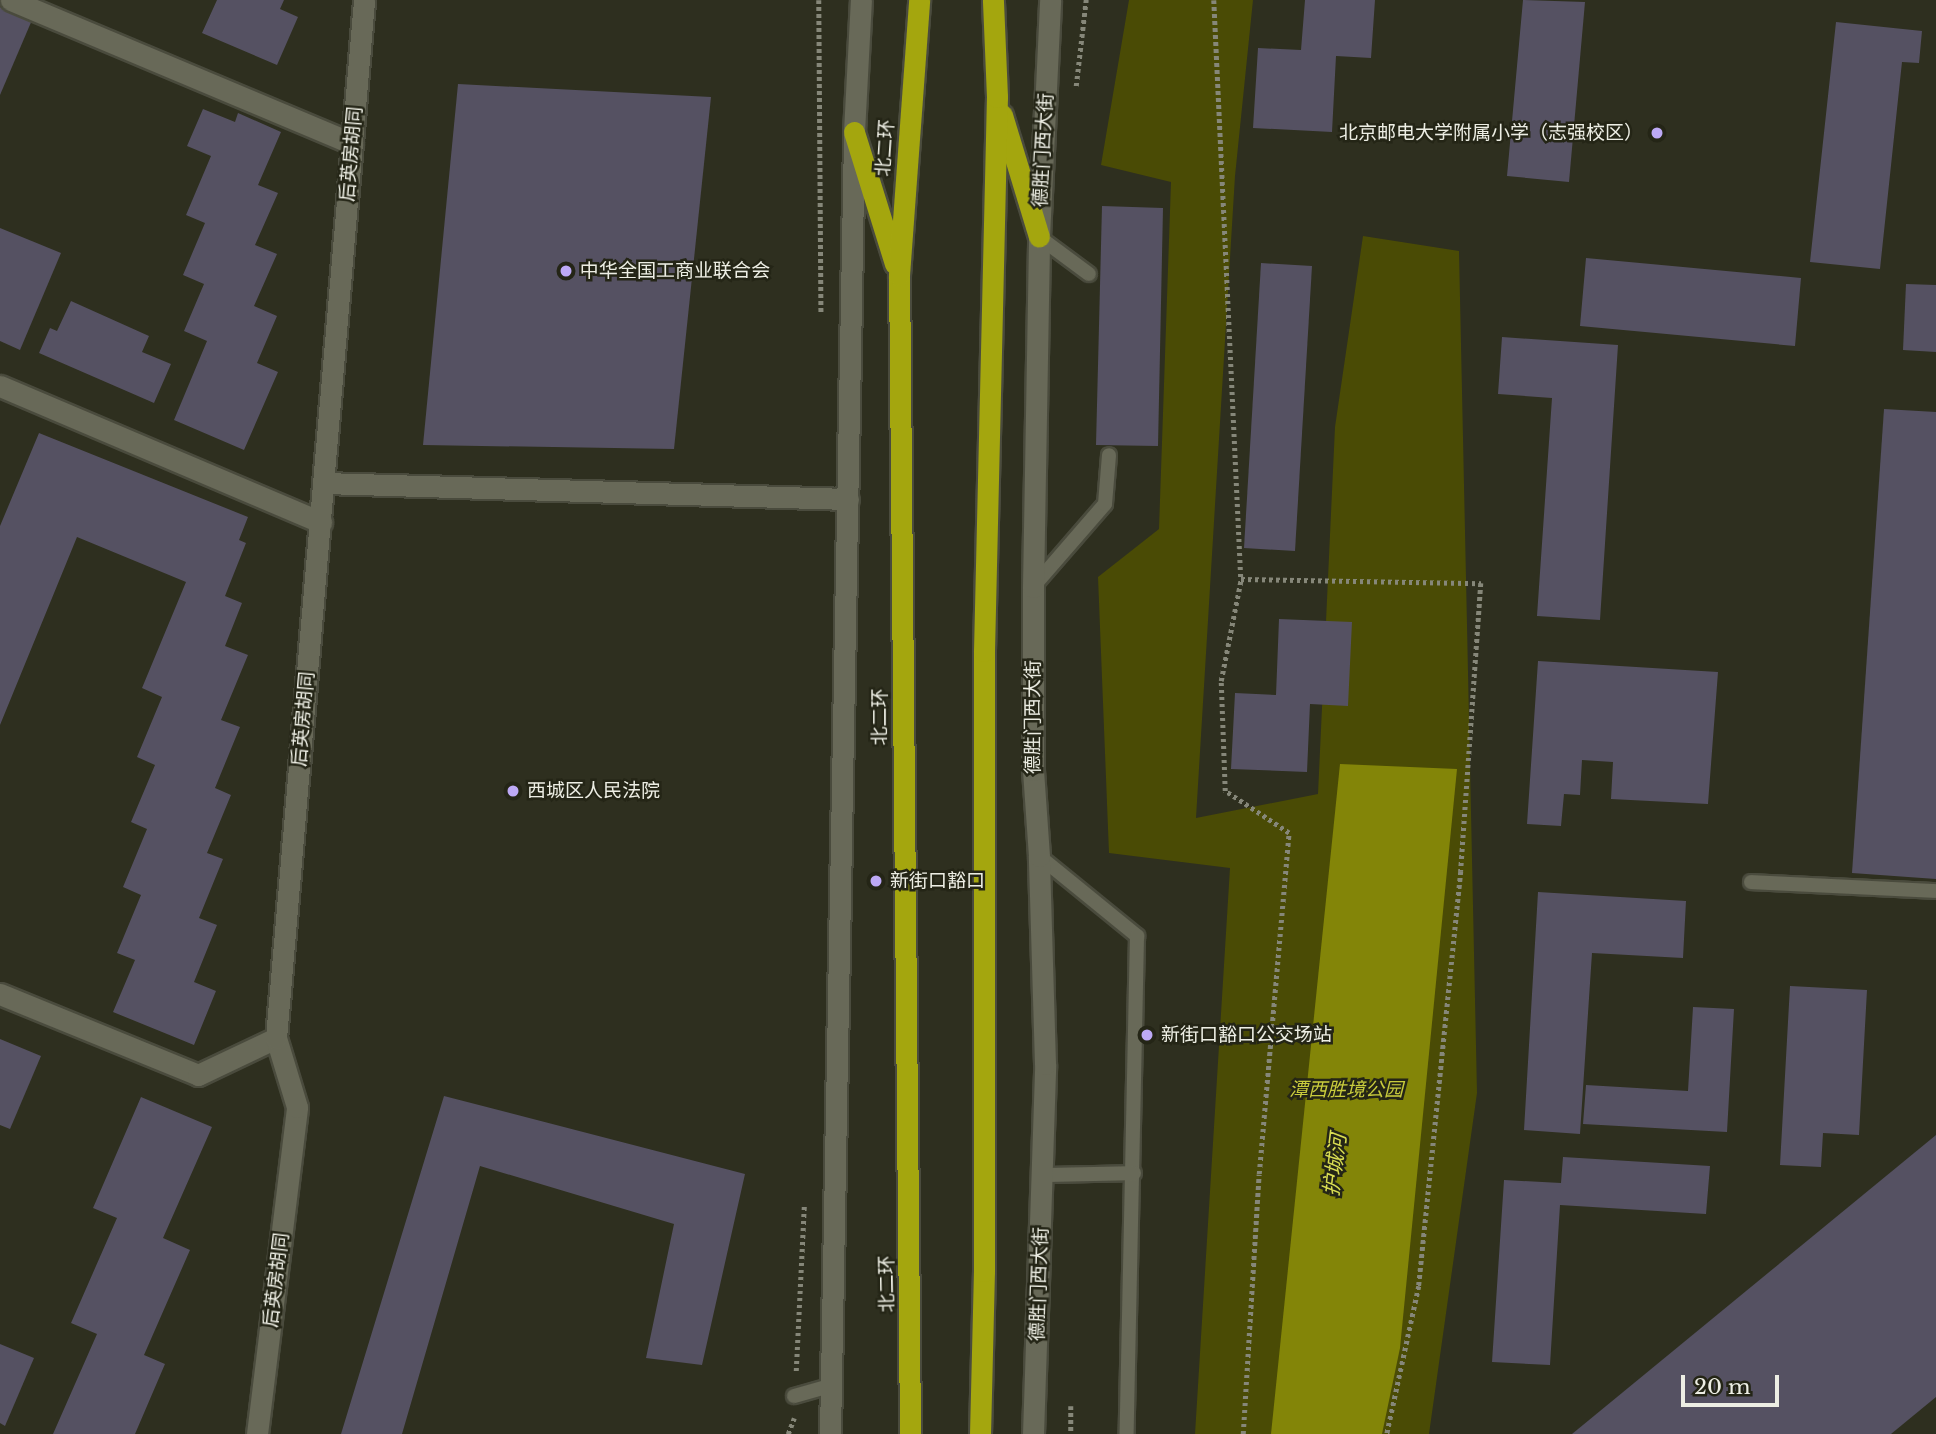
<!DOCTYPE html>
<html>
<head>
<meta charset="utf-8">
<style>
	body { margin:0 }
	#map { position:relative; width:1936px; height:1434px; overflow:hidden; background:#2e2f1f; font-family:"Libre Baskerville","Noto Sans SC",serif }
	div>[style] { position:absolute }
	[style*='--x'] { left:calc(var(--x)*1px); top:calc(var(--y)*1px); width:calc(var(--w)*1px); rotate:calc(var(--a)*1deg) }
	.green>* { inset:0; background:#4a4b05 }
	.water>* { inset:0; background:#838508 }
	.building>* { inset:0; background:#555162 }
	.path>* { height:4.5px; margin-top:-2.25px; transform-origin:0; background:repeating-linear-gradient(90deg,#868779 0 3.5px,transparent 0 7px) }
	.roads { filter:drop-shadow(2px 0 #4a4b3d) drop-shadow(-2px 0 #4a4b3d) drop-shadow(0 2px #4a4b3d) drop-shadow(0 -2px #4a4b3d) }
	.lane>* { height:14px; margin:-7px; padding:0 7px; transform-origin:7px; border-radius:7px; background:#686958 }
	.street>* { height:21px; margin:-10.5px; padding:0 10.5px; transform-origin:10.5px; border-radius:10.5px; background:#686958 }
	.secondary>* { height:21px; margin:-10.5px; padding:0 10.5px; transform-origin:10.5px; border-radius:10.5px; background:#686958 }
	.highway>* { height:21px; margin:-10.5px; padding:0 10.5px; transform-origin:10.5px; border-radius:10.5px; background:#a4a60e }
	.dots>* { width:19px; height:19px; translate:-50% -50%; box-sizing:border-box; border:4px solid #242516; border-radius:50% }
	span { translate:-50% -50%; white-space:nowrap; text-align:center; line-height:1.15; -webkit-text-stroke:5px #242516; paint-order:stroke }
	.poi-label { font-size:19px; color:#edeee4 }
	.right { translate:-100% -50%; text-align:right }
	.left { translate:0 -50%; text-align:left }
	.street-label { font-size:19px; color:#edeee4 }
	.park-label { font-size:19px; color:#c9cc3d; font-style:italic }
	.water-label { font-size:21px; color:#d9dd52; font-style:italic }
	.scale { position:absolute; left:1681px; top:1375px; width:98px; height:32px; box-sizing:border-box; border:4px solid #edeee4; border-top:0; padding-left:9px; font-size:21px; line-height:24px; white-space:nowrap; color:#edeee4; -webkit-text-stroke:5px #242516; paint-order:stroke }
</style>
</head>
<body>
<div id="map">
	<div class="green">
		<i style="clip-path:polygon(1129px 0,1253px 0,1235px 176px,1196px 818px,1318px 794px,1335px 427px,1363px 236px,1459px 251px,1477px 1093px,1429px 1434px,1195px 1434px,1230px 868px,1109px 853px,1098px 577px,1159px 529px,1171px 182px,1101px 165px)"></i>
	</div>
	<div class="water">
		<i style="clip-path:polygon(1340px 764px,1457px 769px,1400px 1348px,1382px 1434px,1271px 1434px)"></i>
	</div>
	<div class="building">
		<i style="clip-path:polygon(217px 0,284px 0,280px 9px,298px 17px,277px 65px,202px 33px)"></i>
		<i style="clip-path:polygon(1305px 0,1375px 0,1371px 58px,1336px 56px,1332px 132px,1253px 128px,1258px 48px,1301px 50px)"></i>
		<i style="clip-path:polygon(1523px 0,1585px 2px,1569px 182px,1507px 176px)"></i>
		<i style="clip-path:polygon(0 7px,32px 20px,0 95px)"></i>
		<i style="clip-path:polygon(1836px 22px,1922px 31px,1919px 63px,1902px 62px,1880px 269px,1810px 262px)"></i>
		<i style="clip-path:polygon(458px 84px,711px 97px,674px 449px,423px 445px)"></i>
		<i style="clip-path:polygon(203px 109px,235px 122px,238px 113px,281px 132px,258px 185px,278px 193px,255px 245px,277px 254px,254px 306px,277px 316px,257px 363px,278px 372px,244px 450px,174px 420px,207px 341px,184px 331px,204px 284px,183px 275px,205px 223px,186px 215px,211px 156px,187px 146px)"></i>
		<i style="clip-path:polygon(1102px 206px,1163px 208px,1158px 446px,1096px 445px)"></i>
		<i style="clip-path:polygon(0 228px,61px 253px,20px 350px,0 341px)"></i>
		<i style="clip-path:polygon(1586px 258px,1801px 278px,1795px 346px,1580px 326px)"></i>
		<i style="clip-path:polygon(1261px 263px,1312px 266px,1295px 551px,1244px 548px)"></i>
		<i style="clip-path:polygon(1906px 284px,1936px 285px,1936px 352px,1903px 350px)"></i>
		<i style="clip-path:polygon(71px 301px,149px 336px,142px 352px,171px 364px,154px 403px,39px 353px,50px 328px,57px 331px)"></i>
		<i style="clip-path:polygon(1502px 337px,1618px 345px,1600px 620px,1537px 616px,1552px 398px,1498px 394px)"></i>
		<i style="clip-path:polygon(1884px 409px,1936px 412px,1936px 879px,1852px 873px)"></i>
		<i style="clip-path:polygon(39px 433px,248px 517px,239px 540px,246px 543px,225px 596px,242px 603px,225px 646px,248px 655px,221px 720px,240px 727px,215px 788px,231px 795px,207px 853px,223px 859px,199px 918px,217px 925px,194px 982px,216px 991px,194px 1045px,113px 1012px,135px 960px,117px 953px,141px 895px,123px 887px,147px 829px,131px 822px,155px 765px,137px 757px,162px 697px,142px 688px,186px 582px,77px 537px,0 725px,0 526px)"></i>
		<i style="clip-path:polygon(1279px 619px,1352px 622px,1348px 706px,1310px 704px,1307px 772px,1231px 769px,1235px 693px,1276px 695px)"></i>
		<i style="clip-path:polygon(1538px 661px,1718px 672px,1708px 804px,1611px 799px,1613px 762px,1582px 760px,1580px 795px,1564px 794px,1561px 826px,1527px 824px)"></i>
		<i style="clip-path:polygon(1538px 892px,1686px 901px,1683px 958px,1592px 953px,1580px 1134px,1524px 1130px)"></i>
		<i style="clip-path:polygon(1790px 986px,1867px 990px,1859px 1135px,1823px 1133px,1821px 1167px,1780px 1165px)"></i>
		<i style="clip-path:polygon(1693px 1007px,1734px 1009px,1727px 1132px,1583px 1124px,1586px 1085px,1688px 1091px)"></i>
		<i style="clip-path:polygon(0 1039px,41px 1056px,10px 1129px,0 1125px)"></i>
		<i style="clip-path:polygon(444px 1096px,745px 1174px,702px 1365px,646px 1358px,674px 1224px,480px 1166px,402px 1434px,341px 1434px)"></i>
		<i style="clip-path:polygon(141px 1097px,212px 1127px,163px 1238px,190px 1250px,144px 1355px,165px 1364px,135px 1434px,53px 1434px,97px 1334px,71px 1323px,117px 1218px,93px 1208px)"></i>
		<i style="clip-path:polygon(1936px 1135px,1936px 1397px,1891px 1434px,1572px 1434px)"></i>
		<i style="clip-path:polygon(1563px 1157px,1710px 1166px,1706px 1214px,1560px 1205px,1550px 1365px,1492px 1362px,1504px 1180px,1561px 1183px)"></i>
		<i style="clip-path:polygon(0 1344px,34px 1358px,5px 1426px,0 1423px)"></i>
	</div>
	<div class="path">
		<i style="--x:819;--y:0;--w:314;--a:89.6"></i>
		<i style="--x:1214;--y:0;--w:580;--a:87.33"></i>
		<i style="--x:1076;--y:86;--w:87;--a:-83.4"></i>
		<i style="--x:796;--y:1371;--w:166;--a:-87.2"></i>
		<i style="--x:1071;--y:1406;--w:28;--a:90"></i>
		<i style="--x:788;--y:1434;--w:17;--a:-69"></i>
		<i style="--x:1243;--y:1434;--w:260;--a:-86.5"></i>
		<i style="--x:1259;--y:1174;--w:342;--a:-85"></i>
		<i style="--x:1289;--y:833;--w:77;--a:-146.7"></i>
		<i style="--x:1225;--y:791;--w:110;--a:-92.1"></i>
		<i style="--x:1221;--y:681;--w:104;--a:-78.9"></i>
		<i style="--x:1241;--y:579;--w:240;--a:1"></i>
		<i style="--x:1481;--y:583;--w:289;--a:94"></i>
		<i style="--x:1461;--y:871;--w:417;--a:95.8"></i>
		<i style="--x:1419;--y:1286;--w:151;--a:102.2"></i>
	</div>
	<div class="roads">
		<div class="lane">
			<i style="--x:1039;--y:237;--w:62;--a:36.5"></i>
			<i style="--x:1033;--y:587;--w:110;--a:-49.1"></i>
			<i style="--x:1105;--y:504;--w:49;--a:-85.3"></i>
			<i style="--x:1039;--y:856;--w:127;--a:39.2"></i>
			<i style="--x:1137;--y:936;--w:498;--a:91.2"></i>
			<i style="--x:1751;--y:882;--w:185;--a:2.8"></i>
			<i style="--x:1042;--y:1175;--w:92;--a:-1.2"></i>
			<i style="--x:794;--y:1396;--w:41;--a:-15.8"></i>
		</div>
		<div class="street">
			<i style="--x:11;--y:0;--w:370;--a:22.8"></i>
			<i style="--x:0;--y:386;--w:349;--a:23"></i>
			<i style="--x:324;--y:483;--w:524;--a:1.75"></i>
			<i style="--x:0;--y:994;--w:214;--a:22.2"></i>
			<i style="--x:198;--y:1075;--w:86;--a:-25.4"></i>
			<i style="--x:257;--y:1434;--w:329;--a:-83"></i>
			<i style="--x:297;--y:1107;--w:72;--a:-106.9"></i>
			<i style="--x:276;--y:1038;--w:1042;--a:-85.15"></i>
		</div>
		<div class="secondary">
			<i style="--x:830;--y:1434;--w:1302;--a:-88.94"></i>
			<i style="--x:854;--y:132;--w:132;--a:-87"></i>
			<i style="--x:1033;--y:1434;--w:370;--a:-88.1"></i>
			<i style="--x:1045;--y:1064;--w:208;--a:-91.7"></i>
			<i style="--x:1039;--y:856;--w:86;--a:-94"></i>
			<i style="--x:1033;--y:770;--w:183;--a:-90"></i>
			<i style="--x:1033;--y:587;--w:350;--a:-89"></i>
			<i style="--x:1039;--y:237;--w:237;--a:-87.3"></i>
		</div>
		<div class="highway">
			<i style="--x:1002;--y:115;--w:127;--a:73.1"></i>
			<i style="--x:854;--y:132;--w:138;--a:72.7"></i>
			<i style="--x:910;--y:1434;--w:1159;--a:-90.54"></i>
			<i style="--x:899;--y:275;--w:276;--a:-85.8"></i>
			<i style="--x:980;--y:1434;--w:163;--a:-88.6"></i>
			<i style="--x:984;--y:1271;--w:620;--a:-90"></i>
			<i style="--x:984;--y:651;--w:554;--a:-88.66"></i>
			<i style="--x:997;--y:97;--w:97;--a:-92.4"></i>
		</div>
	</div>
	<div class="dots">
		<i style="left:1657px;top:133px;background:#bda9f5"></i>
		<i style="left:566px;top:271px;background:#bda9f5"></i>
		<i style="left:513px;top:791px;background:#bda9f5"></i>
		<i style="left:876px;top:881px;background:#bda9f5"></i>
		<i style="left:1147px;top:1035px;background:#bda9f5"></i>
	</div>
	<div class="poi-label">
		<span class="right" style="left:1643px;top:133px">北京邮电大学附属小学（志强校区）</span>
		<span class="left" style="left:580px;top:271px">中华全国工商业联合会</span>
		<span class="left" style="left:527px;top:791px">西城区人民法院</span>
		<span class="left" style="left:890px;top:881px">新街口豁口</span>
		<span class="left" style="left:1161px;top:1035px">新街口豁口公交场站</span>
	</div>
	<div class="street-label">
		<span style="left:885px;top:148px;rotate:-86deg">北二环</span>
		<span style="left:1043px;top:150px;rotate:-87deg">德胜门西大街</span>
		<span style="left:351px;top:154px;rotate:-85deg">后英房胡同</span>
		<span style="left:880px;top:717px;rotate:-90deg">北二环</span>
		<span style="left:1033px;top:717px;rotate:-90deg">德胜门西大街</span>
		<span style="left:303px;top:719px;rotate:-85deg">后英房胡同</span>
		<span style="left:276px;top:1280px;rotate:-83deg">后英房胡同</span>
		<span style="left:887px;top:1284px;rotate:-91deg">北二环</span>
		<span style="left:1039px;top:1284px;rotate:-88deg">德胜门西大街</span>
	</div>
	<div class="park-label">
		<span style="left:1346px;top:1090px">潭西胜境公园</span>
	</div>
	<div class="water-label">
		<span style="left:1335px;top:1165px;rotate:-83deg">护城河</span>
	</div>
	<div class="scale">20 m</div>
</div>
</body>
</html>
